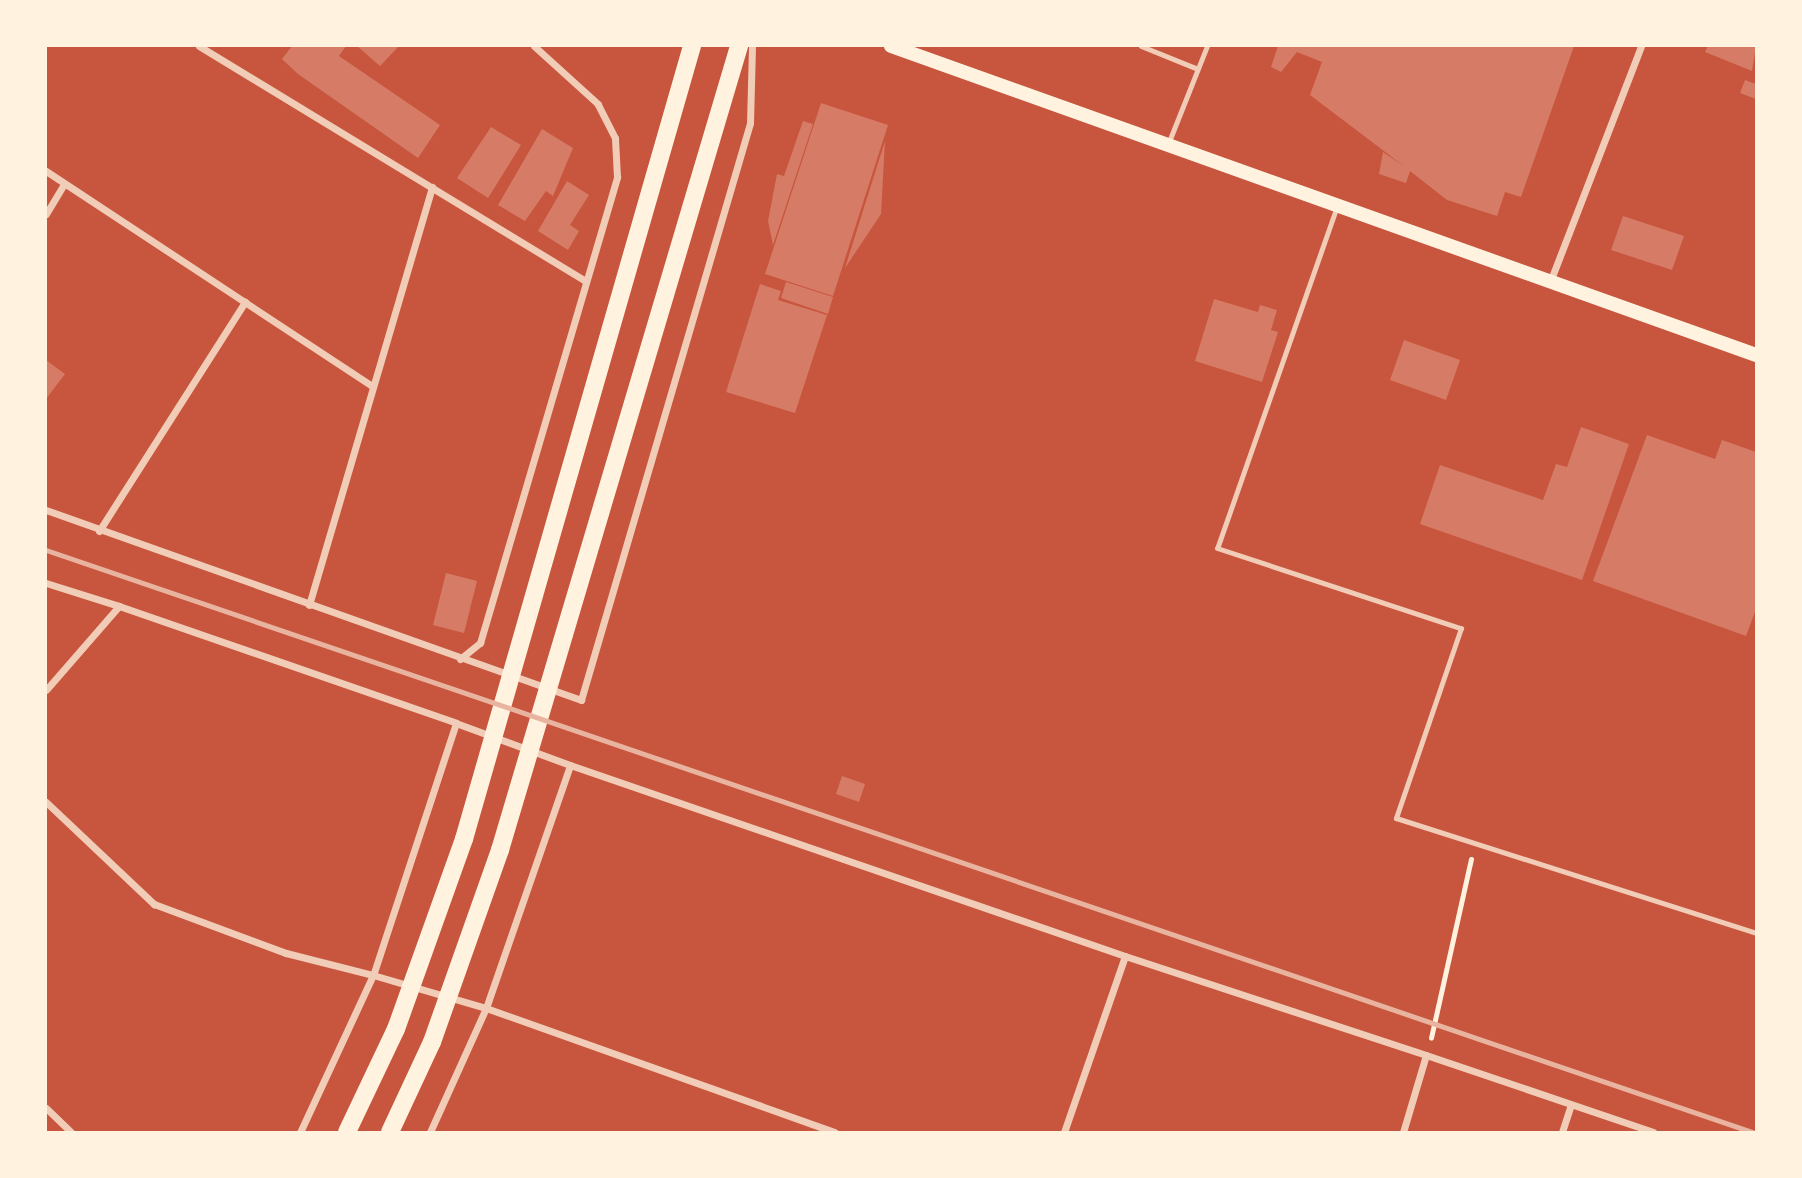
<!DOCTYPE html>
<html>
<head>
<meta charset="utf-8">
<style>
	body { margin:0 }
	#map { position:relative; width:1802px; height:1178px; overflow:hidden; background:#c8553d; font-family:"Nunito Sans",sans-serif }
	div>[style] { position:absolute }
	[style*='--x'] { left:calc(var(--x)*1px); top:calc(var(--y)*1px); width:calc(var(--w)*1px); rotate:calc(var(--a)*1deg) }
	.building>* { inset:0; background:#d67c66 }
	.path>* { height:4.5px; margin:-2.25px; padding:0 2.25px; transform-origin:2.25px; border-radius:2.25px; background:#fff3e0 }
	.service>* { height:5px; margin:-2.5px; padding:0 2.5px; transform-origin:2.5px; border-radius:2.5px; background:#f1ccb7 }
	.minor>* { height:7px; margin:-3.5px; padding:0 3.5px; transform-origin:3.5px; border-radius:3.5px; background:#f1ccb7 }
	.secondary>* { height:14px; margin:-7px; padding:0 7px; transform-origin:7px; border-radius:7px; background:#fff3e0 }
	.primary>* { height:18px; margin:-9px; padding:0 9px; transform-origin:9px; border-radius:9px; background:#fff3e0 }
	.rail>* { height:5px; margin:-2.5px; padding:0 2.5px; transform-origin:2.5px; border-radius:2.5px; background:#e9b49f }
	span { translate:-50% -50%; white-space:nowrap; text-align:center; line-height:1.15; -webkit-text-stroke:5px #fff3e0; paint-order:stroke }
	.frame { position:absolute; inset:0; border:47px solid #fff3e0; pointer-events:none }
</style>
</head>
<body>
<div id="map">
	<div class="building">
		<i style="clip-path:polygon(292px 46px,346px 46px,339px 56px,440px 125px,418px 158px,298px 74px,282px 59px)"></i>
		<i style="clip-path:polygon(357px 46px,399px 46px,380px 66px)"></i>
		<i style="clip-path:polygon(1278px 46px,1574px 46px,1521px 197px,1505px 192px,1497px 216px,1447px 200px,1410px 171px,1406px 183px,1379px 174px,1383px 152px,1405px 167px,1310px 95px,1322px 62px,1297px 52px,1281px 72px,1271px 67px)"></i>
		<i style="clip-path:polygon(1708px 46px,1756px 46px,1752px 71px,1705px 52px)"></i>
		<i style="clip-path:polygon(1745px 80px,1756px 84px,1756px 99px,1740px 93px)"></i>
		<i style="clip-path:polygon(821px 103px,888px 125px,833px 296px,765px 274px)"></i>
		<i style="clip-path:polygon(803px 121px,813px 124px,773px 245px,768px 221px,777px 174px,784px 176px)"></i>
		<i style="clip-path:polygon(491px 127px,521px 145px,488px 198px,457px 178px)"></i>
		<i style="clip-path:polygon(542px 129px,573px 148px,553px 196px,546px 191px,525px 221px,498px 205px)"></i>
		<i style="clip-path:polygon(885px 141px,881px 214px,845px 268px)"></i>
		<i style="clip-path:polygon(567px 181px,589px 195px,570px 225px,579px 231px,568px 250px,538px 231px)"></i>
		<i style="clip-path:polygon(1623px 216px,1684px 236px,1672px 270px,1611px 250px)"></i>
		<i style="clip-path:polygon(786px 282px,833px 297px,828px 314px,781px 298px)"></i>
		<i style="clip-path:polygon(760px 284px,781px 291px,778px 300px,827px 315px,795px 413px,726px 392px)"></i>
		<i style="clip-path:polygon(1214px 299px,1258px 312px,1260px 305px,1277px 310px,1271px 330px,1278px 332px,1262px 382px,1195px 361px)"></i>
		<i style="clip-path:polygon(1404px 340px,1460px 360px,1446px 400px,1390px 380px)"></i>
		<i style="clip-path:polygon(46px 360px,65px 374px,46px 399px)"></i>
		<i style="clip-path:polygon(1581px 427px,1629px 444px,1582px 580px,1420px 524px,1440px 465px,1543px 500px,1556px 464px,1567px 467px)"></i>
		<i style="clip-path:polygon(1647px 435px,1715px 459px,1722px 440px,1756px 452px,1756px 609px,1746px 636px,1593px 581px)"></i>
		<i style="clip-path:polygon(446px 573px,477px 581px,464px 633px,433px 625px)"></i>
		<i style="clip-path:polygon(842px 776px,865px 784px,859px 802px,836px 794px)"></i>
	</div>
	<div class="path">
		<i style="--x:1431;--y:1038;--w:183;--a:-77.4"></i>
	</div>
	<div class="service">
		<i style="--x:1141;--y:46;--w:61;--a:22"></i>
		<i style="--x:1168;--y:144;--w:105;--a:-68.3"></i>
		<i style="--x:1337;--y:206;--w:362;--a:109.3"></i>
		<i style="--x:1217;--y:548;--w:257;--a:18.2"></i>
		<i style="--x:1461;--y:628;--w:201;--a:108.9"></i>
		<i style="--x:1396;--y:818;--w:378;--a:17.7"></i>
	</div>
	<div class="minor">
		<i style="--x:199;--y:46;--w:451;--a:31.3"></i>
		<i style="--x:46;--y:171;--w:389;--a:33.4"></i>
		<i style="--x:46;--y:214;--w:35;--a:-59"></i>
		<i style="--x:1550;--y:282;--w:253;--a:-68.9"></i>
		<i style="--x:46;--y:510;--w:568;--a:19.55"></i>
		<i style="--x:581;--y:700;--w:601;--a:-73.67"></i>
		<i style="--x:750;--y:123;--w:77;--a:-88.5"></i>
		<i style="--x:99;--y:531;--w:272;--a:-57.5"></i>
		<i style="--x:46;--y:583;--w:77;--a:17.5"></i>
		<i style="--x:119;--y:606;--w:111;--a:131"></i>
		<i style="--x:309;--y:605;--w:436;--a:-73.6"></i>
		<i style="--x:119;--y:606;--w:357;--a:19.1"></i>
		<i style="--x:456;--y:723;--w:265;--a:108.2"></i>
		<i style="--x:373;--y:975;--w:118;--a:16.3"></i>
		<i style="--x:486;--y:1008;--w:257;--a:-70.9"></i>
		<i style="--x:570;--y:765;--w:121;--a:-159.8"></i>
		<i style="--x:460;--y:659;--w:26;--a:-39"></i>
		<i style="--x:480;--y:643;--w:486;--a:-73.6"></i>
		<i style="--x:617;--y:177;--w:39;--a:-93"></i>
		<i style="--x:615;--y:138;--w:38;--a:-117"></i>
		<i style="--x:598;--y:104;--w:86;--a:-137.8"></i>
		<i style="--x:570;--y:765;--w:587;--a:18.99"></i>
		<i style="--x:1125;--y:956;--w:186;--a:109.1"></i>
		<i style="--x:46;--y:802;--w:149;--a:43.4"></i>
		<i style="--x:154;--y:904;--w:141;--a:20.4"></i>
		<i style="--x:286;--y:953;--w:90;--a:14.2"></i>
		<i style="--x:373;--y:975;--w:173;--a:114.9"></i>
		<i style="--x:1125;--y:956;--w:317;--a:18.2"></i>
		<i style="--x:1426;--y:1055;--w:80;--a:106.6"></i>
		<i style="--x:1426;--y:1055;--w:240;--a:18.7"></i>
		<i style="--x:46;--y:1108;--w:35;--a:44"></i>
		<i style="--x:430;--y:1132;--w:136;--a:-65.7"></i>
		<i style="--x:486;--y:1008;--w:370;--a:19.6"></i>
		<i style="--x:1562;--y:1132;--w:28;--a:-72"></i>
	</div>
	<div class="secondary">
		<i style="--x:891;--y:46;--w:919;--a:19.66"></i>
	</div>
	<div class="primary">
		<i style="--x:347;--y:1132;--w:114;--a:-64.6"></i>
		<i style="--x:396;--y:1029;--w:202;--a:-70.3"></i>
		<i style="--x:464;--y:839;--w:825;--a:-73.96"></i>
		<i style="--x:390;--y:1132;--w:99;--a:-65"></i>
		<i style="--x:432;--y:1042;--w:204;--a:-70.5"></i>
		<i style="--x:500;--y:850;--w:839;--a:-73.44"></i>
	</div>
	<div class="rail">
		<i style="--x:46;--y:550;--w:1803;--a:18.84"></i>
	</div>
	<div class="frame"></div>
</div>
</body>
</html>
